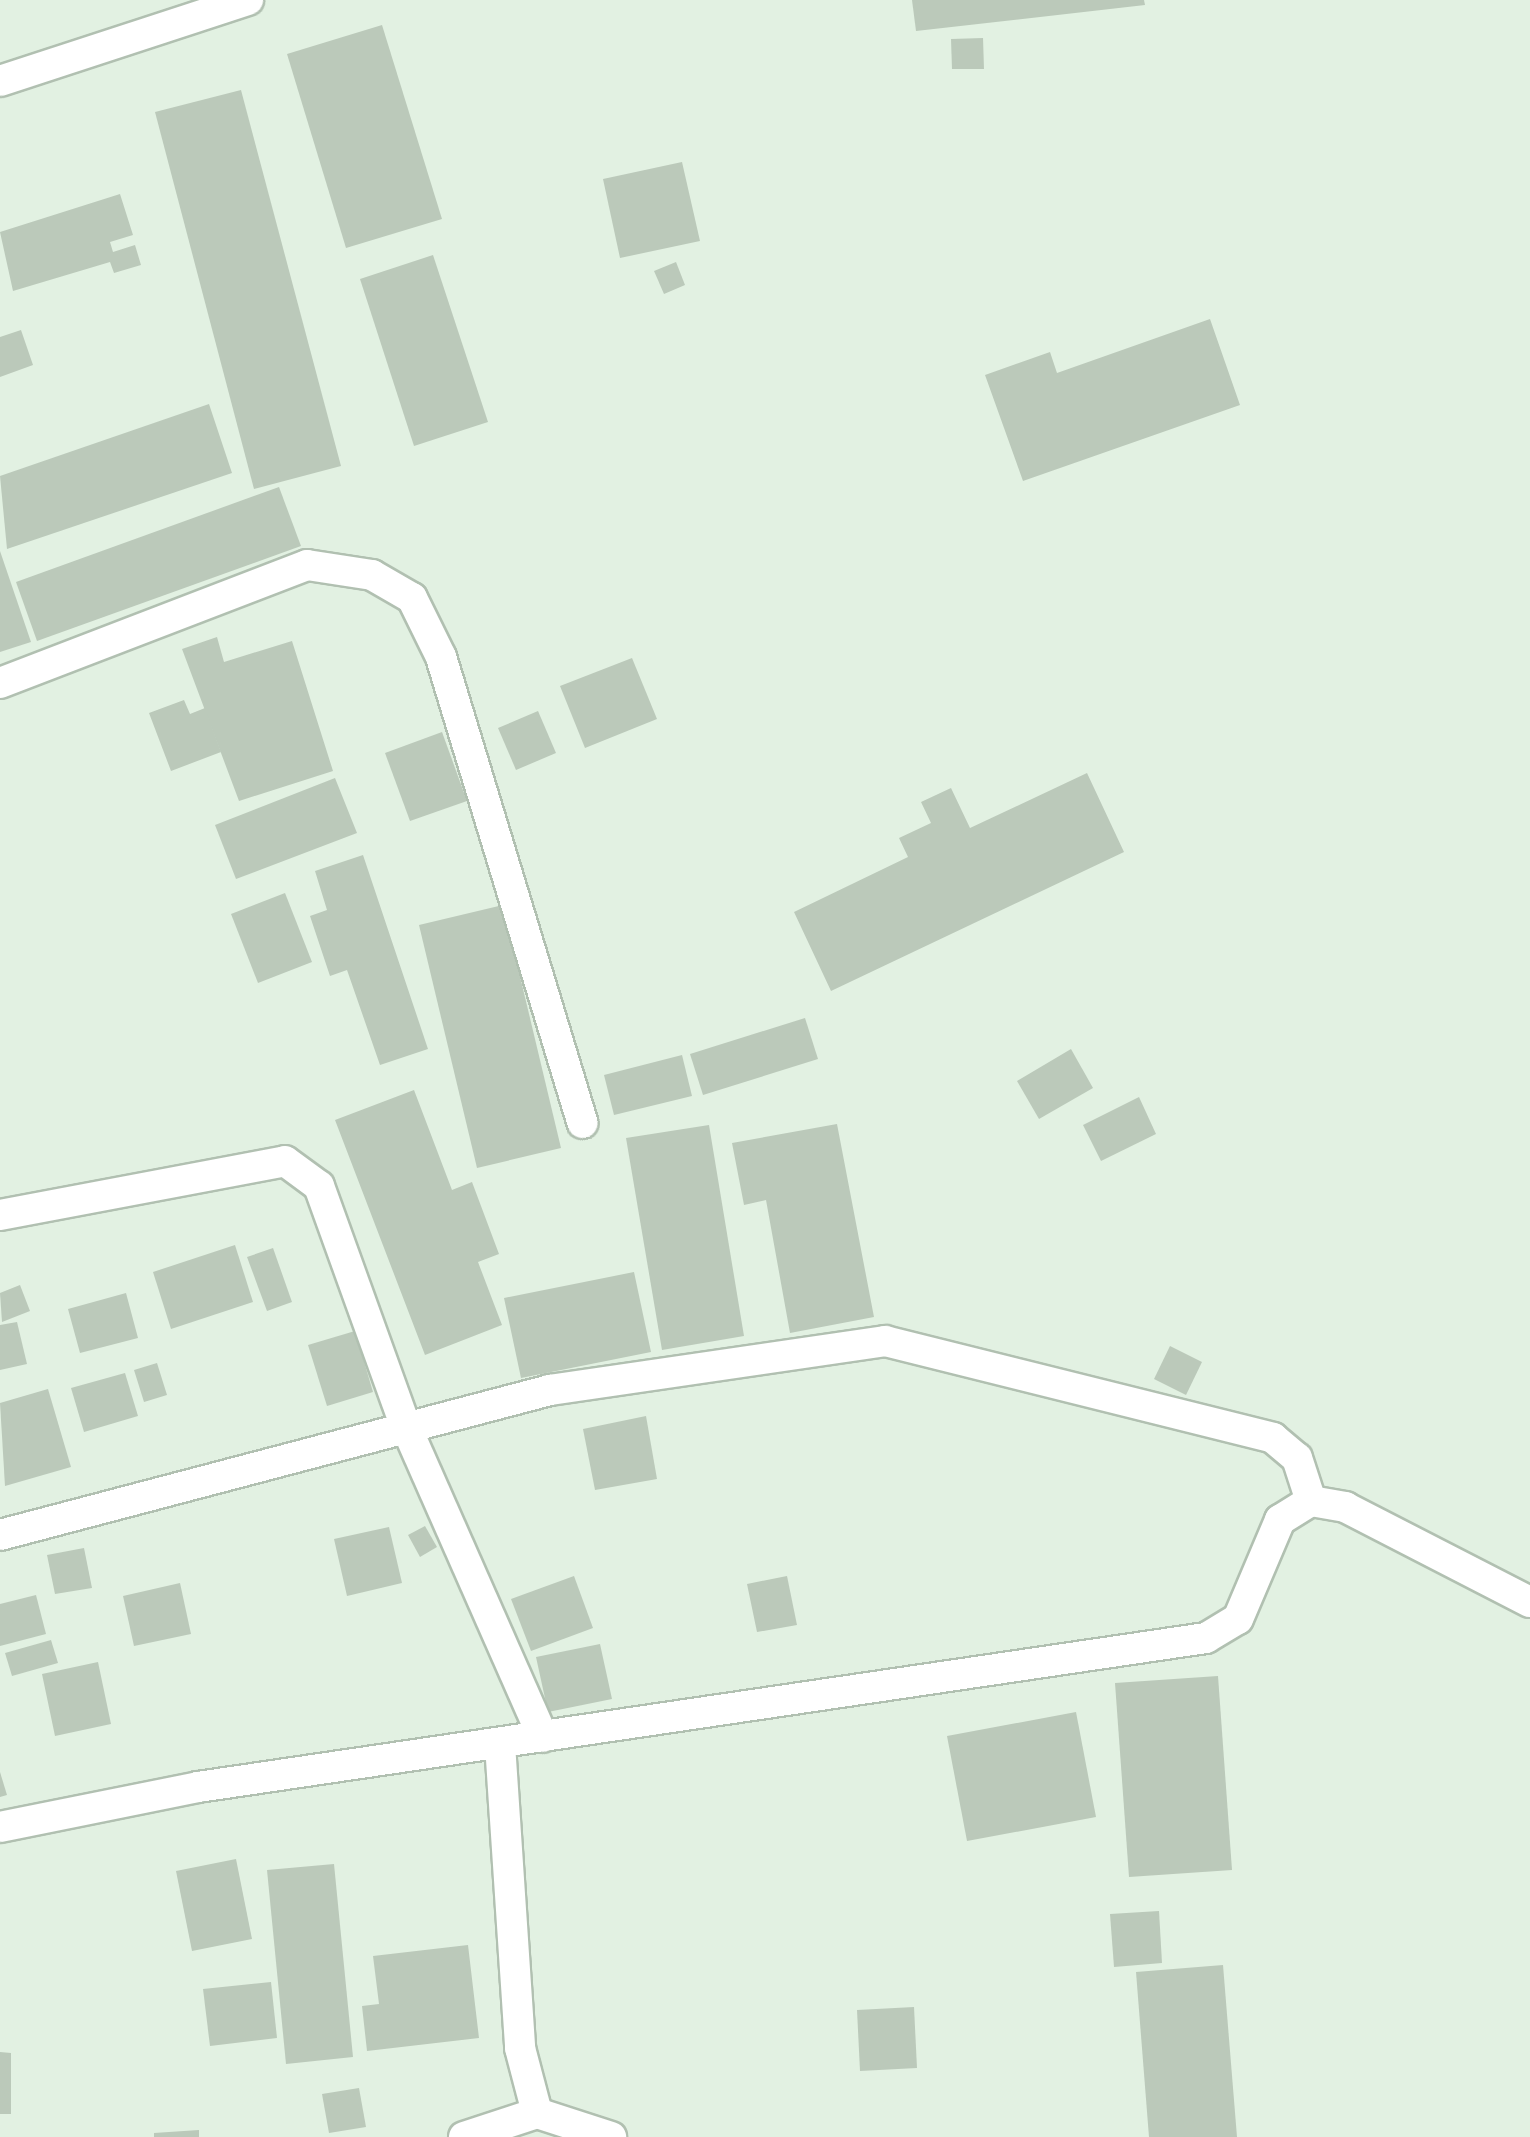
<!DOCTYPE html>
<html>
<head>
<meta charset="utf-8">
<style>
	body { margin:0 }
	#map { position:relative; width:1530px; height:2137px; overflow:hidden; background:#e2f1e2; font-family:Overpass,sans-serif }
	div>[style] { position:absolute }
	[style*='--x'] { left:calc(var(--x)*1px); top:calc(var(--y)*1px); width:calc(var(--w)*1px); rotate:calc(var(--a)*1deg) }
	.building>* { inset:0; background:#bbc9ba }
	.roads { filter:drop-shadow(2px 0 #b1c0b1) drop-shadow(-2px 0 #b1c0b1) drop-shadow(0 2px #b1c0b1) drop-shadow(0 -2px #b1c0b1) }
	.street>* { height:30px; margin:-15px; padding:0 15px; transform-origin:15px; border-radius:15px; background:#fff }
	span { translate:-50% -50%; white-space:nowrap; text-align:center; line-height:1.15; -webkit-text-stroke:8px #fff; paint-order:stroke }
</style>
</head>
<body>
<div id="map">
	<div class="building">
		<i style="clip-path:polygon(912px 0,1144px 0,1145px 5px,916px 31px)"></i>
		<i style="clip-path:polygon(382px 25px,442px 219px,346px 248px,287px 54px)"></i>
		<i style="clip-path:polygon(983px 38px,984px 69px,952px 69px,951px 39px)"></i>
		<i style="clip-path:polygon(241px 90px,341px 466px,254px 489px,155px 112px)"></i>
		<i style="clip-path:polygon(682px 162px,700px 241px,620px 258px,603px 179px)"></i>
		<i style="clip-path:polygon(120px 194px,133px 235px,110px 242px,113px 252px,135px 245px,141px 265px,114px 273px,110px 262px,13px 291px,0 232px)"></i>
		<i style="clip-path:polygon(433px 255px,488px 422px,414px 446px,360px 279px)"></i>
		<i style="clip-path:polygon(676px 262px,685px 285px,664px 294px,654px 271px)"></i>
		<i style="clip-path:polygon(1210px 319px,1240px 405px,1023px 481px,985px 375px,1050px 352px,1057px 373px)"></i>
		<i style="clip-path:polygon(21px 330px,33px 365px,0 377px,0 337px)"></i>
		<i style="clip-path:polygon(209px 404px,232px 473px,7px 549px,0 476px)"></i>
		<i style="clip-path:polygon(279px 487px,301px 546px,37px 641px,16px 582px)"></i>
		<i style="clip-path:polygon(0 551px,31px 642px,0 652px)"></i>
		<i style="clip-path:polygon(217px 637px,224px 662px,292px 641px,333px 771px,239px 801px,182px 649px)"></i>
		<i style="clip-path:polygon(632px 658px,657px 719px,585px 748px,560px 686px)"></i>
		<i style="clip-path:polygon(184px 700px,190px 714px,205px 708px,221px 752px,171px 771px,149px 713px)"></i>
		<i style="clip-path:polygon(538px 711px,556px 753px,516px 770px,498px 728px)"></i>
		<i style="clip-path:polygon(442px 732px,467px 801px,410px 821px,385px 753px)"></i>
		<i style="clip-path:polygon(1087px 773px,1124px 852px,831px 991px,794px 912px,908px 857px,899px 838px,931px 823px,921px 802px,951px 788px,970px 828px)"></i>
		<i style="clip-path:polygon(335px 778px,357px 833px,236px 879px,215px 825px)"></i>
		<i style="clip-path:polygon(363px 855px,428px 1049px,380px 1065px,347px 970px,330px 976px,310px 916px,327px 910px,315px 871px)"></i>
		<i style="clip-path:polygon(285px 893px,312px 962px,258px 983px,231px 914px)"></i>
		<i style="clip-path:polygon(503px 905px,561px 1148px,477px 1168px,419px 925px)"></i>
		<i style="clip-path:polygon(805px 1018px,818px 1059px,703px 1095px,690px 1054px)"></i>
		<i style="clip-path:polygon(1071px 1049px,1093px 1088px,1039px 1119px,1017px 1081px)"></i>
		<i style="clip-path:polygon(682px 1055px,692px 1096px,614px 1115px,604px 1075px)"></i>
		<i style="clip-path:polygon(414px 1090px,452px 1190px,472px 1182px,499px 1254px,478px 1262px,502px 1325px,425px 1355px,335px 1120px)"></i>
		<i style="clip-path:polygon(1139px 1097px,1156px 1134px,1101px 1161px,1083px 1125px)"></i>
		<i style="clip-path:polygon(837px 1124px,874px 1317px,790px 1333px,766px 1200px,744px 1205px,732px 1143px)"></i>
		<i style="clip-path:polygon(709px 1125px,744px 1336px,662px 1350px,626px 1138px)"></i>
		<i style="clip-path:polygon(235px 1245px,253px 1302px,171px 1329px,153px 1272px)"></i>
		<i style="clip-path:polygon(273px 1248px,292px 1302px,267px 1311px,247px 1257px)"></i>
		<i style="clip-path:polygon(634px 1272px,651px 1352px,521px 1378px,504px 1298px)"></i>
		<i style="clip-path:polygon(20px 1285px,30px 1311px,2px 1322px,0 1293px)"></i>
		<i style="clip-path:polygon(126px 1293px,138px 1338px,80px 1353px,68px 1309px)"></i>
		<i style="clip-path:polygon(17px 1322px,27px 1364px,0 1370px,0 1325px)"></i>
		<i style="clip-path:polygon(355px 1331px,373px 1392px,327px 1406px,308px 1345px)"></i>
		<i style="clip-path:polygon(1170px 1346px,1202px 1362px,1186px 1395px,1154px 1379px)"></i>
		<i style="clip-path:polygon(157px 1363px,167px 1395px,144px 1402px,134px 1370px)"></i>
		<i style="clip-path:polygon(125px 1373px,138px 1416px,84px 1432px,71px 1388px)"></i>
		<i style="clip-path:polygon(48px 1389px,71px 1467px,5px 1486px,0 1403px)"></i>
		<i style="clip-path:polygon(646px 1416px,657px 1479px,595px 1490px,583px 1429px)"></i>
		<i style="clip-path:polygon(425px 1526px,437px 1547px,420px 1557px,408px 1535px)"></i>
		<i style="clip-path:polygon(389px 1527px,402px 1583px,347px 1596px,334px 1539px)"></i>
		<i style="clip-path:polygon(84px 1548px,92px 1588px,55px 1594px,47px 1555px)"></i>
		<i style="clip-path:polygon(574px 1576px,593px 1628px,531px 1651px,511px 1599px)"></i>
		<i style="clip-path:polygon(787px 1576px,797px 1625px,757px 1632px,747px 1584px)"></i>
		<i style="clip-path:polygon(180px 1583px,191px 1634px,134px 1646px,123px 1596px)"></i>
		<i style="clip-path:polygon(36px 1595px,46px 1634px,0 1646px,0 1604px)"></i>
		<i style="clip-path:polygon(51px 1640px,58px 1663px,12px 1676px,5px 1653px)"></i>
		<i style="clip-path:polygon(600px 1644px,612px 1699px,548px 1712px,536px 1657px)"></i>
		<i style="clip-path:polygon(98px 1662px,111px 1724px,55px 1736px,42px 1674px)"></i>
		<i style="clip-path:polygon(1218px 1676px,1232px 1870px,1129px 1877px,1115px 1683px)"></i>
		<i style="clip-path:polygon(1076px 1712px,1096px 1817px,967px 1841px,947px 1736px)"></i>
		<i style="clip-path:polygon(0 1772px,7px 1795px,0 1797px)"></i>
		<i style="clip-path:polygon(236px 1859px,252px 1939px,192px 1951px,176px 1871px)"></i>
		<i style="clip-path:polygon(334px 1864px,353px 2057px,286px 2064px,267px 1870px)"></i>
		<i style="clip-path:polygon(1159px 1911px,1162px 1963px,1114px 1967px,1110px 1914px)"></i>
		<i style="clip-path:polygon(468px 1945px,479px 2038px,367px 2051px,362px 2006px,379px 2004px,373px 1956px)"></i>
		<i style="clip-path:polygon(1223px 1965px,1237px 2137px,1149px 2137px,1136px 1972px)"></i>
		<i style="clip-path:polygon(271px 1982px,277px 2038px,210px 2046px,203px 1989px)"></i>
		<i style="clip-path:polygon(914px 2007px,917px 2068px,860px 2071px,857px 2010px)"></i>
		<i style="clip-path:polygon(0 2052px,11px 2053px,11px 2114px,0 2114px)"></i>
		<i style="clip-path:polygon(359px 2088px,366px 2127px,329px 2133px,322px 2094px)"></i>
		<i style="clip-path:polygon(199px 2130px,199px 2137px,154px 2137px,154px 2133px)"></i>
	</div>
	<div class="roads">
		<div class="street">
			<i style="--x:0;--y:81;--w:261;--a:-18.1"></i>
			<i style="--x:0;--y:683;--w:329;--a:-21"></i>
			<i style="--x:307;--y:565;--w:66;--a:8.7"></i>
			<i style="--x:372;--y:575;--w:46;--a:29.9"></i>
			<i style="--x:412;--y:598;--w:66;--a:63.8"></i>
			<i style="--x:441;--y:657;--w:487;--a:73.1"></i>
			<i style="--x:0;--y:1215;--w:290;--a:-10.7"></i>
			<i style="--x:285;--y:1161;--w:42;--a:36.3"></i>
			<i style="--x:319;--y:1186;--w:251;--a:70.2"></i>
			<i style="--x:404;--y:1422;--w:344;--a:66.2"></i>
			<i style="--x:0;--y:1535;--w:569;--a:-14.77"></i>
			<i style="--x:550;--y:1390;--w:339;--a:-8.3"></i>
			<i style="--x:885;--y:1341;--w:400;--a:14"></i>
			<i style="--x:1273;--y:1438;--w:31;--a:40"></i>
			<i style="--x:1297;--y:1458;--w:45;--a:72"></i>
			<i style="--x:500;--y:1744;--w:305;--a:86.2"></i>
			<i style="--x:520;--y:2048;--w:67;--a:75.3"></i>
			<i style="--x:537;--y:2113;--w:78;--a:18"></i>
			<i style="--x:0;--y:1827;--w:202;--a:-11.4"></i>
			<i style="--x:198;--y:1787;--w:1019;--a:-8.41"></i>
			<i style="--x:1206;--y:1638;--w:37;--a:-31"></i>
			<i style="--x:1238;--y:1619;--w:108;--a:-67"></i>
			<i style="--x:1280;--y:1520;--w:36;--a:-32"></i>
			<i style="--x:1311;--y:1501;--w:35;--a:10"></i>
			<i style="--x:1345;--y:1507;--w:208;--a:27.2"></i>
			<i style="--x:464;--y:2137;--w:77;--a:-18.2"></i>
		</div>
	</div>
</div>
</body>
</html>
